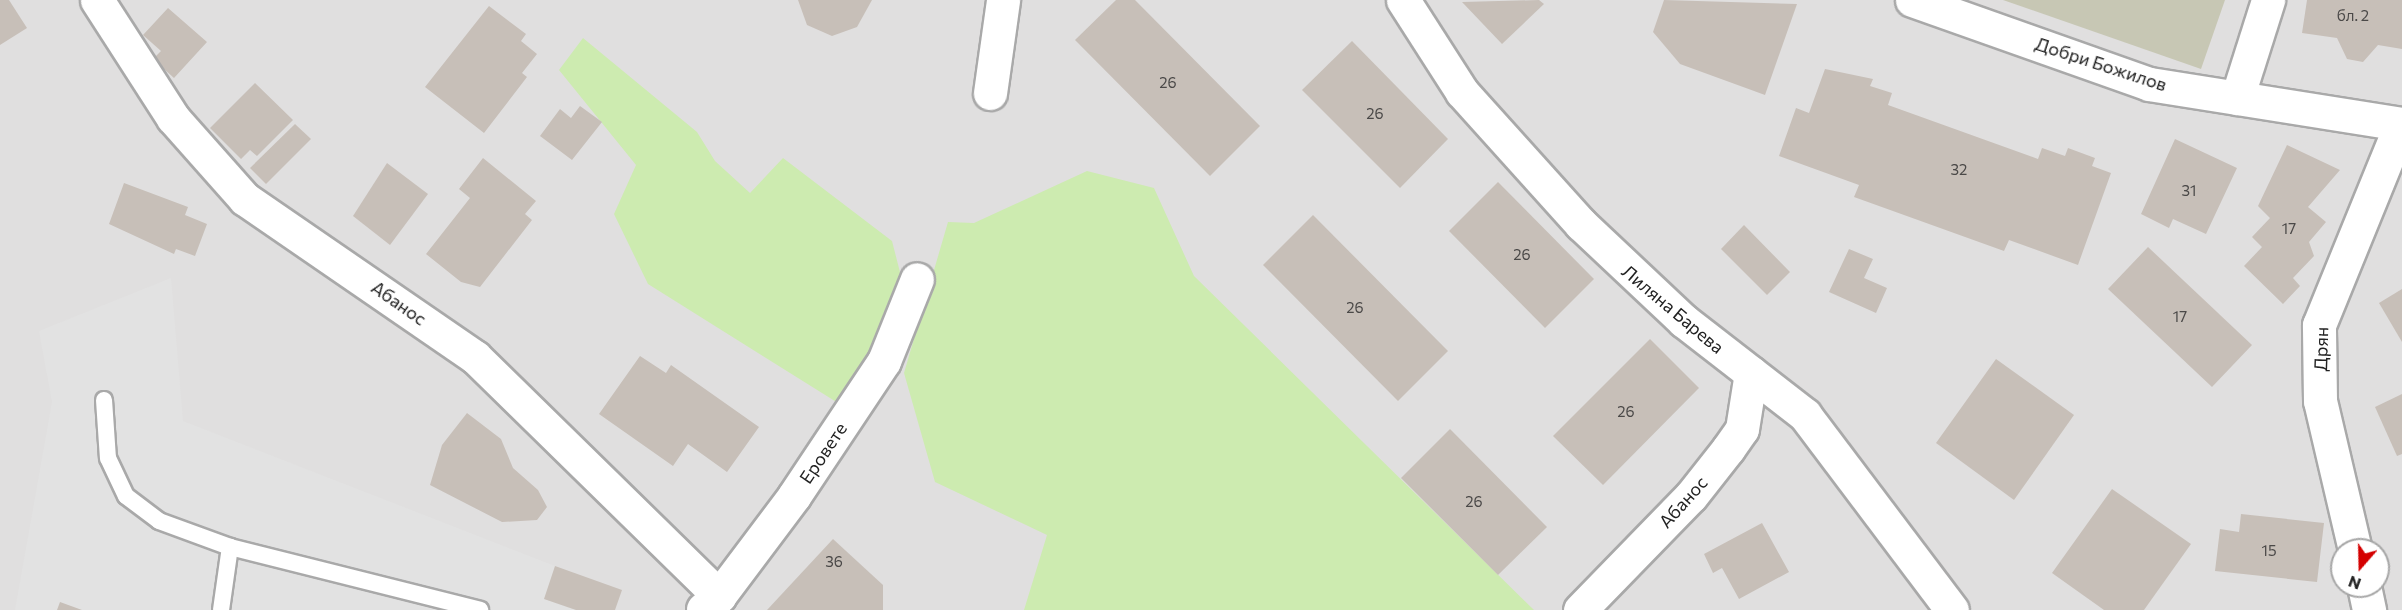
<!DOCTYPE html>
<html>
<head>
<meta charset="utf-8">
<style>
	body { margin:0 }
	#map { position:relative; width:2402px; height:610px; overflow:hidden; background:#f2efe9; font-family:Commissioner,sans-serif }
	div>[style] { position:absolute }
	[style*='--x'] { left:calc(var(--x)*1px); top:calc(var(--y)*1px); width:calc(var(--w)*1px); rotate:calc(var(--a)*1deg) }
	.residential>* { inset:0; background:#e0dfdf }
	.construction>* { inset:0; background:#c7c7b4 }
	.grass>* { inset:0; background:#cdebb0 }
	.parking>* { inset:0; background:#e2e2e2 }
	.building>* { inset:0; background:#c7bfb8 }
	.roads { filter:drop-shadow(2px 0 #a9a9a9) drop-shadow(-2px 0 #a9a9a9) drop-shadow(0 2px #a9a9a9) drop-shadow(0 -2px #a9a9a9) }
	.lane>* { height:16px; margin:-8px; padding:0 8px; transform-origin:8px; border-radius:8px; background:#fff }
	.street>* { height:33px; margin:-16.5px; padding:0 16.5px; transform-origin:16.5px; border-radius:16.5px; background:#fff }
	span { translate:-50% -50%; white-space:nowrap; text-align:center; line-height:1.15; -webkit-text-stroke:4.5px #fff; paint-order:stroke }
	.number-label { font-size:15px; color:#4b4948 }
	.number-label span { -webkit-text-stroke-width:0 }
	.street-label { font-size:18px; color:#222 }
	.north { position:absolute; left:2330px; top:538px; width:60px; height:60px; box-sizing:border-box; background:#fff; border:2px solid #a7a7a7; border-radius:50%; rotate:200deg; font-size:16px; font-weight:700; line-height:24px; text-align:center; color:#222 }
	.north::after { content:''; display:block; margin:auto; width:21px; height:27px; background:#d40000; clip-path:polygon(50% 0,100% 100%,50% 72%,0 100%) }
</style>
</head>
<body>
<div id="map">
	<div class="residential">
		<i style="clip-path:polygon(evenodd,0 0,2402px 0,2402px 610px,0 610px,0 0,2342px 550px,2378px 550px,2378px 586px,2342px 586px,2342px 550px)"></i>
	</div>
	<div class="construction">
		<i style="clip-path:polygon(2003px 0,2225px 0,2201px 69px)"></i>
	</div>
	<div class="grass">
		<i style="clip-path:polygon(583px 38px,697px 132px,715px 161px,750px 193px,783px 158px,892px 241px,901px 276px,872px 355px,838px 403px,648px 284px,614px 214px,636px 165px,559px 70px)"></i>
		<i style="clip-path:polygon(1087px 171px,1154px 188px,1194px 276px,1534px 610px,1024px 610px,1047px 535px,935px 482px,904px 373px,948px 222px,974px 223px)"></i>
	</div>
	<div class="parking">
		<i style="clip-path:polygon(171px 278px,183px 421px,555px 566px,544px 599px,576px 610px,15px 610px,52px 402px,39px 331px)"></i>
	</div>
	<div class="building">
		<i style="clip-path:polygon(0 0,9px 0,27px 28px,0 45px)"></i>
		<i style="clip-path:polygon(798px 0,872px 0,857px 27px,832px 36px,807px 25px)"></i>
		<i style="clip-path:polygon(1116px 0,1135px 0,1260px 126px,1210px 176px,1075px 40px)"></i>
		<i style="clip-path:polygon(1539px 0,1544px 4px,1502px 44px,1462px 2px)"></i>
		<i style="clip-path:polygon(1664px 0,1797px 4px,1765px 95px,1680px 64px,1653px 32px)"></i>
		<i style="clip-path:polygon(2307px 0,2402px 0,2402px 49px,2378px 45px,2363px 62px,2347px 59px,2337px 38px,2302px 33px)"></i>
		<i style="clip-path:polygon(489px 6px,526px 34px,521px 41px,537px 54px,522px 73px,527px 77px,484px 133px,425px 87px)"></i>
		<i style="clip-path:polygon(168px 8px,207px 42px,174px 78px,153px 59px,161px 51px,143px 35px)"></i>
		<i style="clip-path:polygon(1352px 41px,1448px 139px,1400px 188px,1302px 90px)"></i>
		<i style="clip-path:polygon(1825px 69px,1873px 79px,1870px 86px,1892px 93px,1888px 105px,2038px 159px,2042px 148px,2065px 156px,2068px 148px,2095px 158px,2092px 166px,2111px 173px,2078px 265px,2009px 240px,2004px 251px,1854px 197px,1859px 185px,1779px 156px,1796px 108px,1809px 113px)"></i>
		<i style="clip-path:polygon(255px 83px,293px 120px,257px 156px,250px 150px,241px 159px,210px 128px)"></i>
		<i style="clip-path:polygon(580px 106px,602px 122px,572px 160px,540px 136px,560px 109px,571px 118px)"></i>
		<i style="clip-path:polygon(295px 124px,311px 139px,266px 184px,250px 168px)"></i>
		<i style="clip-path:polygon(2175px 139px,2237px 168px,2206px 234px,2173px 219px,2169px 228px,2141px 214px)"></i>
		<i style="clip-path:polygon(2287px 145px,2340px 170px,2308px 207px,2326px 222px,2309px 242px,2314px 256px,2293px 278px,2300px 286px,2283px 304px,2244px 266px,2262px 247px,2252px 237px,2270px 218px,2258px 206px)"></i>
		<i style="clip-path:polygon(483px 158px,536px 201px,525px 214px,532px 220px,480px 287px,461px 282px,426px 254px,470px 198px,459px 189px)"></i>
		<i style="clip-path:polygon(387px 163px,428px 194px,390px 245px,353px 216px)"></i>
		<i style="clip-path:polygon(1498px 182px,1594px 279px,1545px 328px,1449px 231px)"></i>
		<i style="clip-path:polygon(124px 183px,188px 207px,185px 215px,207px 224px,195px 256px,176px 249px,174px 254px,109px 224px)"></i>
		<i style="clip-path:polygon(1313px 215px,1448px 351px,1398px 401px,1263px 265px)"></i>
		<i style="clip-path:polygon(1744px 225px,1790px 272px,1767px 295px,1721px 249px)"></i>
		<i style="clip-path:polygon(2148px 247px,2252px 345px,2212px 387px,2108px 289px)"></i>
		<i style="clip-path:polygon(1849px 249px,1873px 259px,1864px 278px,1887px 288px,1876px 313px,1829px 292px)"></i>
		<i style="clip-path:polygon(2402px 289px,2402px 342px,2379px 303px)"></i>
		<i style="clip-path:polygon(1650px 339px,1699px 388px,1603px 485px,1553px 436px)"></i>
		<i style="clip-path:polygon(640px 356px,666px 373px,671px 365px,759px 427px,727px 472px,688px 444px,673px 466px,599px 414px)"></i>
		<i style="clip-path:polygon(1996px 359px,2074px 415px,2014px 500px,1936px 443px)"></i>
		<i style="clip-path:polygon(2402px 394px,2402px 454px,2397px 456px,2375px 407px)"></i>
		<i style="clip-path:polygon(467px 413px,501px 439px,513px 468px,538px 490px,547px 507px,537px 520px,502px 522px,430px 485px,442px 445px)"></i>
		<i style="clip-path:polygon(1450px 429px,1547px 527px,1498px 575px,1401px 478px)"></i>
		<i style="clip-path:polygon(2112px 489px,2191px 544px,2144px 610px,2104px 610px,2052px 573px)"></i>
		<i style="clip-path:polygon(2241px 514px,2324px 523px,2317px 582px,2215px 571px,2220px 529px,2239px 532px)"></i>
		<i style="clip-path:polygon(1762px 523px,1789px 572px,1739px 599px,1722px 568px,1713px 573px,1704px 554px)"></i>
		<i style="clip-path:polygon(833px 539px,883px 585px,883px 610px,767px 610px)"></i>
		<i style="clip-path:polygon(555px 566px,622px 590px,615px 610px,576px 610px,544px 599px)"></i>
		<i style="clip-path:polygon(60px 602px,82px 610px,57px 610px)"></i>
	</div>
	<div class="roads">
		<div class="lane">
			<i style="--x:104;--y:400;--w:58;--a:86.1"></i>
			<i style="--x:108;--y:458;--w:42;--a:64.7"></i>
			<i style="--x:126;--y:496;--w:41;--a:37.1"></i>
			<i style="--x:159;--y:521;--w:76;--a:20.1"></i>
			<i style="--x:230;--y:547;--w:258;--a:14.1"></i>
			<i style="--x:221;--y:610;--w:64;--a:-81.9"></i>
		</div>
		<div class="street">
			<i style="--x:97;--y:0;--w:140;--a:57.2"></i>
			<i style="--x:173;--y:118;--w:108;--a:48.4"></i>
			<i style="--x:245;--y:199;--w:279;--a:34.5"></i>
			<i style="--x:475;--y:357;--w:342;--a:44.4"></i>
			<i style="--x:1403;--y:0;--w:109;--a:57.3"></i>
			<i style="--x:1462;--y:92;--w:178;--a:48"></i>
			<i style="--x:1581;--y:224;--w:141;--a:43.3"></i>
			<i style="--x:1684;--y:321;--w:153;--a:37.8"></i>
			<i style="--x:1805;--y:415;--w:244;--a:53"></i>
			<i style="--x:1912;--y:0;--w:251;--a:19.5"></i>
			<i style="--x:2149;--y:84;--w:256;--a:9"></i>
			<i style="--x:990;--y:93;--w:94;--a:-82"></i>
			<i style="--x:2237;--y:98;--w:103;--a:-72.4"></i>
			<i style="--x:2355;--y:550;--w:153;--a:-103.2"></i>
			<i style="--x:2320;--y:401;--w:76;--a:-90.8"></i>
			<i style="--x:2319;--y:325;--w:217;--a:-67.8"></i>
			<i style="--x:2364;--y:586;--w:25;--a:78"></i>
			<i style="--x:703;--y:609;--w:21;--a:-39"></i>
			<i style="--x:719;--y:596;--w:125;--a:-53.1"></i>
			<i style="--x:794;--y:496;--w:162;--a:-56.3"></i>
			<i style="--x:884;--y:361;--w:88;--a:-68.1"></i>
			<i style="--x:1580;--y:610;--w:159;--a:-45.8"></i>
			<i style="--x:1691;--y:496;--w:60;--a:-51.8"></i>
			<i style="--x:1728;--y:449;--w:24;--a:-55"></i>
			<i style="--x:1742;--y:429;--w:57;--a:-80.9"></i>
		</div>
	</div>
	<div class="number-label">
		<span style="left:2353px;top:16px">бл. 2</span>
		<span style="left:1168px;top:83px">26</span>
		<span style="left:1375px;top:114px">26</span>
		<span style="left:1959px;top:170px">32</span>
		<span style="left:2189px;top:191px">31</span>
		<span style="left:2289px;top:229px">17</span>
		<span style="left:1522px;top:255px">26</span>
		<span style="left:1355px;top:308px">26</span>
		<span style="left:2180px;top:317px">17</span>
		<span style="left:1626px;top:412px">26</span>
		<span style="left:1474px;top:502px">26</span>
		<span style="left:2269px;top:551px">15</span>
		<span style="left:834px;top:562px">36</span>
	</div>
	<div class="street-label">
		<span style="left:2101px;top:64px;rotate:18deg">Добри Божилов</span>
		<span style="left:399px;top:303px;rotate:35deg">Абанос</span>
		<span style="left:1673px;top:309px;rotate:40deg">Лиляна Барева</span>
		<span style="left:2321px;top:349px;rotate:-88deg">Дрян</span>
		<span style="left:823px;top:453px;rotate:-56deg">Еровете</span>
		<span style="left:1683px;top:502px;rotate:-48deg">Абанос</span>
	</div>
	<div class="north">N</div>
</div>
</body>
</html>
